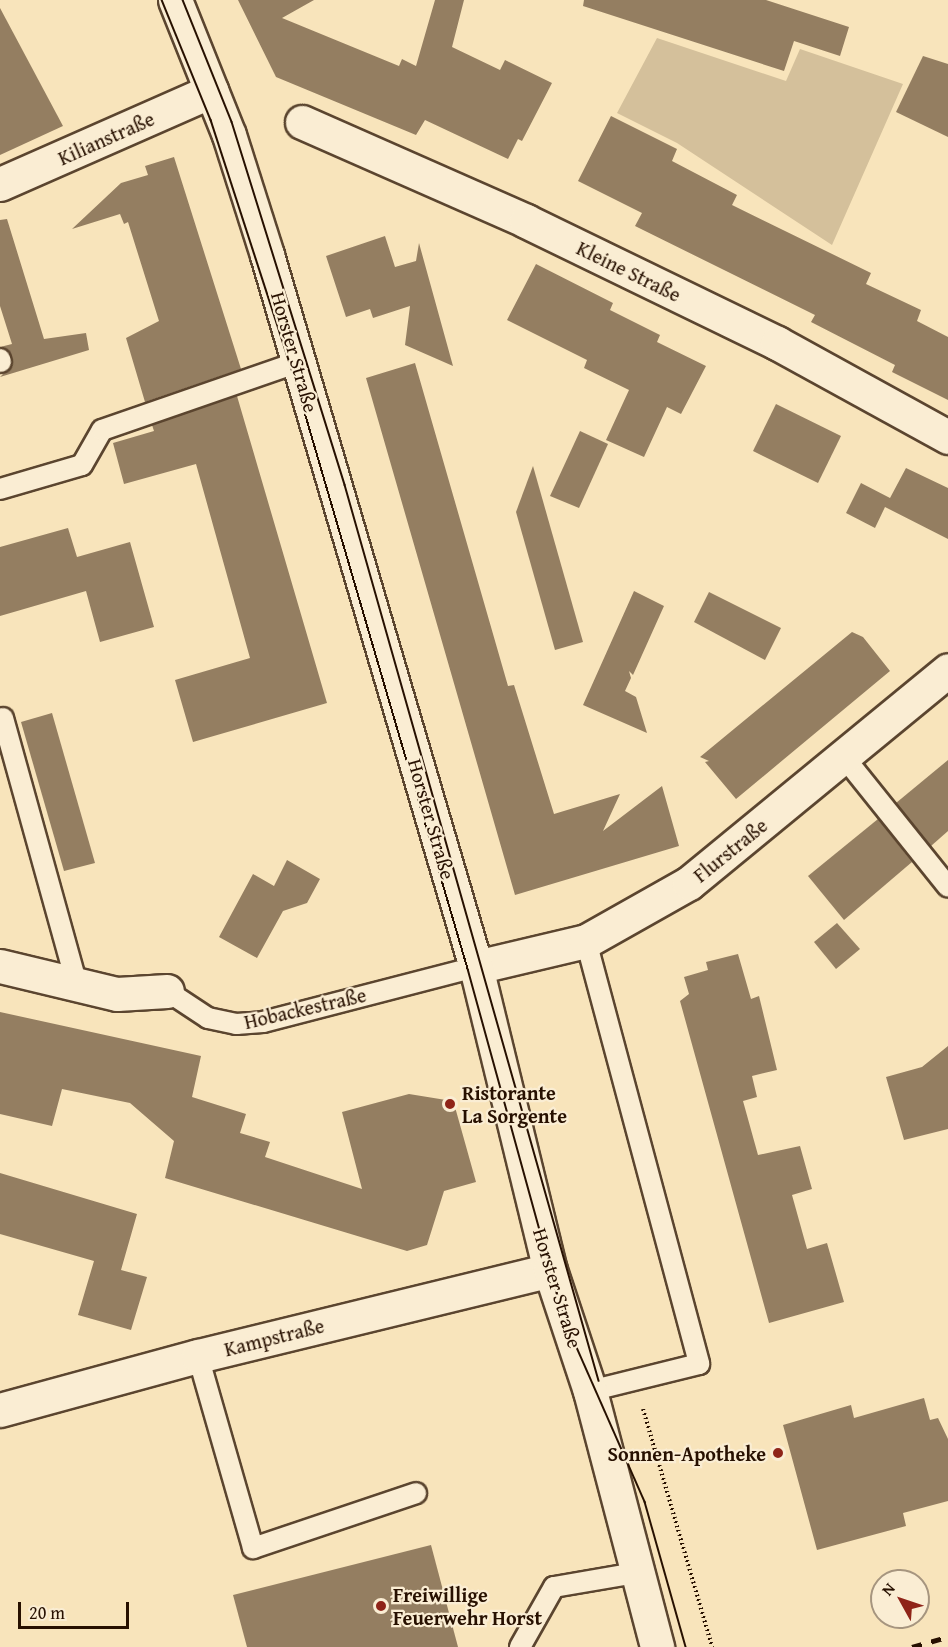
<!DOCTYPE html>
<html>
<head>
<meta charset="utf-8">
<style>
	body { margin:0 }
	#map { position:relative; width:948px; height:1647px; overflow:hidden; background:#f8e4bb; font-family:"Gentium Book Plus",serif }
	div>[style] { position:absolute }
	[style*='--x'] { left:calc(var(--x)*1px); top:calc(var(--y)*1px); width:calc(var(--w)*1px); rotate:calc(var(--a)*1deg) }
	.green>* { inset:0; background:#d4c09b }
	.building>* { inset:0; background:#947e61 }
	.path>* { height:4px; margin-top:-2px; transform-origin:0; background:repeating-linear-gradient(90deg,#271000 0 1.5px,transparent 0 4.5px) }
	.roads { filter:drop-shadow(2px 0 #5b452f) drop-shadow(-2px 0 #5b452f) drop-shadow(0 2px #5b452f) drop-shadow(0 -2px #5b452f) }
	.service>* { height:20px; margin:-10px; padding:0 10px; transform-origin:10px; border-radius:10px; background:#faedd3 }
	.minor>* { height:33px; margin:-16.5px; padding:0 16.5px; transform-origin:16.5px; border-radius:16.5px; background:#faedd3 }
	.tertiary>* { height:33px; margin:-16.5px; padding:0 16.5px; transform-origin:16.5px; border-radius:16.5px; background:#faedd3 }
	.secondary>* { height:33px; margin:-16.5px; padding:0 16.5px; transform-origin:16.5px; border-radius:16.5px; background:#faedd3 }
	.tram>* { height:1.5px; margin:-0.75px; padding:0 0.75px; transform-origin:0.75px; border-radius:0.75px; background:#271000 }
	.rail>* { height:4.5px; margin-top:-2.25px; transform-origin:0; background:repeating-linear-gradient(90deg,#271000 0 10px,transparent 0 20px) }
	.dots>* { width:16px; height:16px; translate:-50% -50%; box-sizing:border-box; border:3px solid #faedd3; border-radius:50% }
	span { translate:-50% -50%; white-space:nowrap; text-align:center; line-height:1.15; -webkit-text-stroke:4.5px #faedd3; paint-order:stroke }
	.street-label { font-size:20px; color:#271000 }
	.poi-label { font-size:20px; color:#271000; font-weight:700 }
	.left { translate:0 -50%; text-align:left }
	.right { translate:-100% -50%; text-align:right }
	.north { position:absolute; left:870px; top:1569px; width:60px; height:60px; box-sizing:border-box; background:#faedd3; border:2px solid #a6957f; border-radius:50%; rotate:310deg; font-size:16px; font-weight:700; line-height:24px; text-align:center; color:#271000 }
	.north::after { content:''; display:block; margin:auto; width:21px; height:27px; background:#8f2418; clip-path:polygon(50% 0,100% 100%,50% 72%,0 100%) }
	.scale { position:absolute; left:18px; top:1602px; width:111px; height:27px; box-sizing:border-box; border:3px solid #271000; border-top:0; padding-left:8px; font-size:18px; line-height:21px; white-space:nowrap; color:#271000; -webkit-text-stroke:4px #faedd3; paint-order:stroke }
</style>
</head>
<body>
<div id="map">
	<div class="green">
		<i style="clip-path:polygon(657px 38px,786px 81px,800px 49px,903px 84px,832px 245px,677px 143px,617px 113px)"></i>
	</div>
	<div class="building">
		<i style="clip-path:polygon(238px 0,314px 0,282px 18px,399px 66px,402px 59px,416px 66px,435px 0,464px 0,452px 47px,500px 70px,505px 60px,552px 83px,522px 141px,518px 139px,508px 159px,425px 120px,416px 135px,276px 77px)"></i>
		<i style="clip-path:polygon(584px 0,766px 0,849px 27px,840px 56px,794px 41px,784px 71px,583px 6px)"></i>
		<i style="clip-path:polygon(0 8px,63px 126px,0 155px)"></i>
		<i style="clip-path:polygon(923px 56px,948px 64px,948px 137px,896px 112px)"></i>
		<i style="clip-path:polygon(611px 116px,677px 149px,672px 161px,737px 195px,732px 205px,871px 273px,866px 284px,921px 310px,917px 321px,948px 337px,948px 400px,892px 372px,895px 365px,811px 322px,815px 315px,635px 226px,642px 213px,578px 181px)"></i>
		<i style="clip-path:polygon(174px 157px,241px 369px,145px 402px,126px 338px,159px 321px,128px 222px,124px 224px,120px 214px,72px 229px,121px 183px,148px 175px,145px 166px)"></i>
		<i style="clip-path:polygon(7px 219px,44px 339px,86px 333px,89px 350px,0 377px,13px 364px,8px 350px,0 347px,12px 344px,0 306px,0 220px)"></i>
		<i style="clip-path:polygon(385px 236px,395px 267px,416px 261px,419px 243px,453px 366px,405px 345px,410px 306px,373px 318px,370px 309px,346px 317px,326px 256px)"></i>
		<i style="clip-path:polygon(536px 264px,613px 303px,610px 310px,660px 335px,657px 342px,706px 366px,681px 414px,667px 407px,644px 457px,606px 440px,629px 390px,584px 368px,587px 360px,507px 320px)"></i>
		<i style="clip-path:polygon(415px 363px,508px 686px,514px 685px,554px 814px,620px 794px,603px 831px,662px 786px,679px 846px,515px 895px,366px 378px)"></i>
		<i style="clip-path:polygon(237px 396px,327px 703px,193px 742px,175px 680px,250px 658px,196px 464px,124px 484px,113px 443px,154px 431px,152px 425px)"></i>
		<i style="clip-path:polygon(776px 404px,841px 436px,818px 483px,753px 451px)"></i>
		<i style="clip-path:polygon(580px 431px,608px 444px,579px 508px,550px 496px)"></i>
		<i style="clip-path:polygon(533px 466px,583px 642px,555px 650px,516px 512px)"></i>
		<i style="clip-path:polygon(906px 468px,948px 488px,948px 539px,885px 507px,875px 528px,846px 513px,861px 483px,890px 498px)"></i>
		<i style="clip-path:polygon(68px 528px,77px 557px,130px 542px,154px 627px,100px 642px,86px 591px,0 616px,0 547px)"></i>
		<i style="clip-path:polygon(634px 591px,664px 606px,633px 675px,629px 671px,631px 678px,625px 691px,636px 697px,647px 733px,583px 705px)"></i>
		<i style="clip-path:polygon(709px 592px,781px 628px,765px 660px,694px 622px)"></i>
		<i style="clip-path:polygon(852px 632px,863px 637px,890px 671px,736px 799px,705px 762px,709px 761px,700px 757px)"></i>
		<i style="clip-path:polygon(52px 713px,95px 863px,64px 871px,21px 722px)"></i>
		<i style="clip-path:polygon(948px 760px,948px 831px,931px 846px,896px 803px)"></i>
		<i style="clip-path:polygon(878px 819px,912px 862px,844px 920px,808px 876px)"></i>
		<i style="clip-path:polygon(287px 860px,320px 879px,307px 903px,283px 911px,257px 958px,219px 937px,253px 874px,274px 886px)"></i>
		<i style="clip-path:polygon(837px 923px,860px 949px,836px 969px,814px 942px)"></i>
		<i style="clip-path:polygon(738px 954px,751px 999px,759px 996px,777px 1070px,752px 1076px,757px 1097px,743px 1101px,758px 1155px,800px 1146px,812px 1189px,792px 1195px,807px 1249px,827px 1243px,844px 1302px,769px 1323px,680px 1001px,689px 994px,684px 977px,708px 970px,706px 962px)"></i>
		<i style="clip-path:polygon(0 1012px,201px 1056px,192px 1097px,246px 1114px,240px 1133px,270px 1142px,265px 1157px,362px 1189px,342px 1112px,409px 1094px,446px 1100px,455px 1107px,476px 1182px,444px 1191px,427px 1245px,407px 1251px,165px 1178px,174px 1141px,130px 1103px,62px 1089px,52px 1126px,0 1114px)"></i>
		<i style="clip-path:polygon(948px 1046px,948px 1129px,904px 1140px,886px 1077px,922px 1067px)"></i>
		<i style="clip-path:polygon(0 1173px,137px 1214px,121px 1270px,147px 1277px,131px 1330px,78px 1315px,94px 1261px,0 1234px)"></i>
		<i style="clip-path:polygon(924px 1398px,930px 1420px,938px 1418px,948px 1439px,948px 1501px,903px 1513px,906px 1526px,817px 1550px,783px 1425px,851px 1405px,854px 1418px)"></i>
		<i style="clip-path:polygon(431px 1545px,458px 1647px,247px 1647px,233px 1595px)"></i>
	</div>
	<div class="path">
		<i style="--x:643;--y:1409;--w:248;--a:73.8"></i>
	</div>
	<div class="roads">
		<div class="service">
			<i style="--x:0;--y:359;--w:3;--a:72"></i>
			<i style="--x:0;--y:489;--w:85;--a:-16.3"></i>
			<i style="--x:82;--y:465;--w:40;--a:-60.3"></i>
			<i style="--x:102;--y:430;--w:207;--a:-19.1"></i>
			<i style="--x:3;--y:718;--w:276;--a:74.5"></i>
			<i style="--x:844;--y:757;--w:166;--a:51.3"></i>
			<i style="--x:586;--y:941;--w:438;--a:75"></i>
			<i style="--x:699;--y:1364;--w:112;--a:166.1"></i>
			<i style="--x:167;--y:991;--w:49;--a:33.4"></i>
			<i style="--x:208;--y:1018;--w:29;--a:12"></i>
			<i style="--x:236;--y:1024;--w:27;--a:-4"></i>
			<i style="--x:263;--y:1022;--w:220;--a:-14.5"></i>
			<i style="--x:198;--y:1356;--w:200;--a:74"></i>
			<i style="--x:253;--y:1548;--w:172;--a:-18.6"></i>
			<i style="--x:520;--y:1647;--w:69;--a:-60.5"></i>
			<i style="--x:554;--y:1587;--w:82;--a:-9.8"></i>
		</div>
		<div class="minor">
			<i style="--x:302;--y:122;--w:245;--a:23.8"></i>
			<i style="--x:526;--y:221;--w:279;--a:25.9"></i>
			<i style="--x:777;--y:343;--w:195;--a:28.8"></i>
			<i style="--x:0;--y:184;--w:231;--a:-23.8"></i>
			<i style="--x:0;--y:966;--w:120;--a:13.5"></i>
			<i style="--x:117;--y:994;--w:50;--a:-3.4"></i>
		</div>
		<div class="tertiary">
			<i style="--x:476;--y:967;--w:113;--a:-13.3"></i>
			<i style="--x:586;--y:941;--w:118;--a:-29.4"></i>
			<i style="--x:689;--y:883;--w:335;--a:-39.4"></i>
			<i style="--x:0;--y:1410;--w:205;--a:-15.3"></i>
			<i style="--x:198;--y:1356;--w:362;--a:-13.7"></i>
		</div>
		<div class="secondary">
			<i style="--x:175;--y:0;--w:145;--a:68.2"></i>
			<i style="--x:229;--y:135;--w:126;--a:72.4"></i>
			<i style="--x:267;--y:255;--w:742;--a:73.64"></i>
			<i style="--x:476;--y:967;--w:312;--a:76.3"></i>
			<i style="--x:550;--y:1270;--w:127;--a:71.7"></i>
			<i style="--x:590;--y:1391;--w:265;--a:75.3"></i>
		</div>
	</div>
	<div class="tram">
		<i style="--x:162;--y:0;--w:130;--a:67.8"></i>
		<i style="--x:211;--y:120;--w:268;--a:72"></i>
		<i style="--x:294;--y:375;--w:619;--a:73.67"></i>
		<i style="--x:468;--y:969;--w:336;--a:74.6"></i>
		<i style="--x:557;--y:1293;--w:43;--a:71.1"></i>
		<i style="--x:571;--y:1334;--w:184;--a:66.2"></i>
		<i style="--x:645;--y:1502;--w:151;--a:74.2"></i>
		<i style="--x:183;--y:0;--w:131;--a:68.1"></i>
		<i style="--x:232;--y:122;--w:380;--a:72.7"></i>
		<i style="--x:345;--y:485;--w:931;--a:74.17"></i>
	</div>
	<div class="rail">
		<i style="--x:912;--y:1647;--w:37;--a:-16"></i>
	</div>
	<div class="dots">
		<i style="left:450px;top:1104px;background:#8f2418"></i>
		<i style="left:778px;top:1453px;background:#8f2418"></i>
		<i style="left:381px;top:1606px;background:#8f2418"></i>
	</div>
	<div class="street-label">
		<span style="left:106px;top:138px;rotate:-24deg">Kilianstraße</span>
		<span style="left:629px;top:271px;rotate:26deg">Kleine Straße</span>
		<span style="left:295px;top:352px;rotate:74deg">Horster Straße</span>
		<span style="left:432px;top:819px;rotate:74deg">Horster Straße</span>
		<span style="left:730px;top:850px;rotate:-39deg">Flurstraße</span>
		<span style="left:305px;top:1008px;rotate:-13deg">Hobackestraße</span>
		<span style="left:558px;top:1288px;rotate:73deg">Horster Straße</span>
		<span style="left:274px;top:1337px;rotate:-14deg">Kampstraße</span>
	</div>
	<div class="poi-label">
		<span class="left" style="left:462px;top:1104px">Ristorante<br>La Sorgente</span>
		<span class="right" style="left:766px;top:1453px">Sonnen-Apotheke</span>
		<span class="left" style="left:393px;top:1606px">Freiwillige<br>Feuerwehr Horst</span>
	</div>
	<div class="north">N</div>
	<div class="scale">20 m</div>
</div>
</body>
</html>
